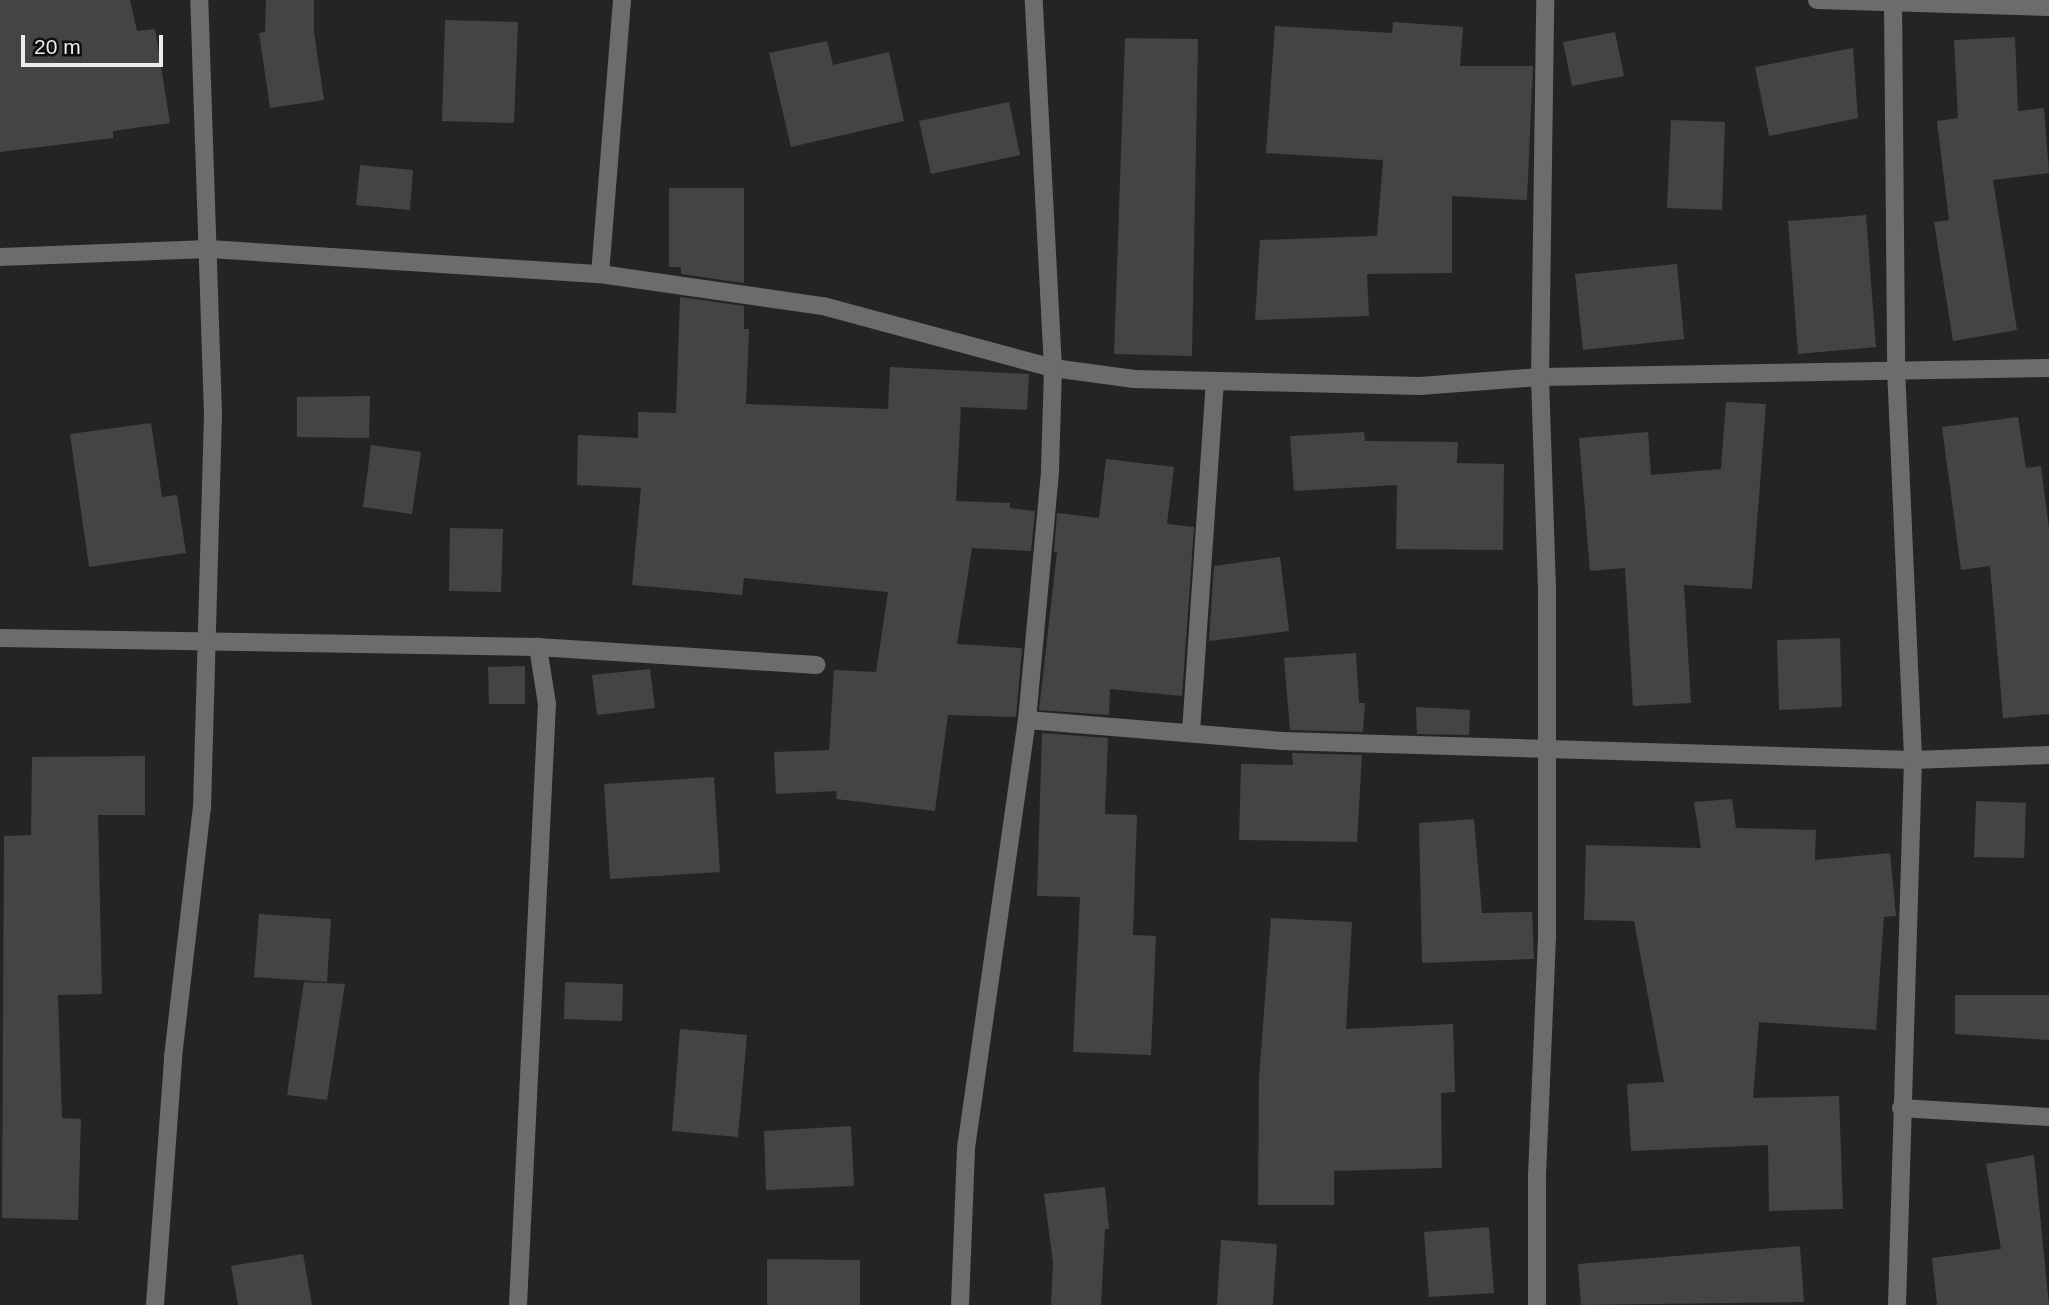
<!DOCTYPE html>
<html>
<head>
<meta charset="utf-8">
<style>
	body { margin:0 }
	#map { position:relative; width:2049px; height:1305px; overflow:hidden; background:#262327; font-family:Arial,sans-serif }
	div>[style] { position:absolute }
	[style*='--x'] { left:calc(var(--x)*1px); top:calc(var(--y)*1px); width:calc(var(--w)*1px); rotate:calc(var(--a)*1deg) }
	.building>* { inset:0; background:#464347 }
	.minor>* { height:18px; margin:-9px; padding:0 9px; transform-origin:9px; border-radius:9px; background:#6d6b6d }
	span { translate:-50% -50%; white-space:nowrap; text-align:center; line-height:1.15; -webkit-text-stroke:7px #0e0d0f; paint-order:stroke }
	.scale { position:absolute; left:21px; top:35px; width:142px; height:32px; box-sizing:border-box; border:4px solid #eeecef; border-top:0; padding-left:9px; font-size:21px; line-height:24px; white-space:nowrap; color:#eeecef; -webkit-text-stroke:5px #0e0d0f; paint-order:stroke }
</style>
</head>
<body>
<div id="map">
	<div class="building">
		<i style="clip-path:polygon(0 0,130px 0,137px 31px,155px 29px,170px 123px,113px 131px,113px 138px,0 152px)"></i>
		<i style="clip-path:polygon(266px 0,314px 0,314px 32px,324px 100px,270px 108px,259px 33px,265px 32px)"></i>
		<i style="clip-path:polygon(445px 20px,518px 22px,514px 123px,442px 121px)"></i>
		<i style="clip-path:polygon(1393px 22px,1463px 27px,1460px 66px,1533px 66px,1527px 200px,1452px 196px,1452px 273px,1367px 274px,1369px 316px,1255px 320px,1260px 240px,1377px 236px,1383px 160px,1266px 153px,1275px 26px,1392px 33px)"></i>
		<i style="clip-path:polygon(1615px 32px,1624px 76px,1572px 86px,1563px 42px)"></i>
		<i style="clip-path:polygon(2015px 37px,2018px 111px,2044px 108px,2049px 173px,1993px 180px,2017px 330px,1953px 341px,1934px 222px,1949px 220px,1937px 121px,1958px 118px,1954px 40px)"></i>
		<i style="clip-path:polygon(1125px 38px,1198px 39px,1192px 356px,1114px 354px)"></i>
		<i style="clip-path:polygon(827px 41px,833px 65px,889px 52px,904px 121px,791px 147px,769px 53px)"></i>
		<i style="clip-path:polygon(1853px 48px,1858px 118px,1769px 136px,1755px 67px)"></i>
		<i style="clip-path:polygon(1009px 102px,1020px 155px,931px 174px,919px 121px)"></i>
		<i style="clip-path:polygon(1671px 120px,1725px 122px,1722px 210px,1667px 208px)"></i>
		<i style="clip-path:polygon(360px 165px,413px 170px,410px 210px,356px 205px)"></i>
		<i style="clip-path:polygon(669px 188px,744px 188px,744px 283px,681px 274px,681px 267px,669px 267px)"></i>
		<i style="clip-path:polygon(1866px 215px,1876px 347px,1798px 354px,1788px 221px)"></i>
		<i style="clip-path:polygon(1677px 264px,1684px 339px,1583px 350px,1575px 274px)"></i>
		<i style="clip-path:polygon(680px 297px,744px 306px,744px 329px,749px 329px,746px 404px,888px 409px,890px 367px,1029px 374px,1027px 410px,961px 407px,956px 501px,1010px 503px,1010px 508px,1035px 511px,1031px 551px,972px 548px,957px 644px,1022px 648px,1016px 717px,948px 715px,935px 811px,836px 799px,837px 791px,776px 794px,774px 752px,829px 750px,834px 670px,876px 672px,888px 592px,744px 578px,742px 595px,632px 585px,641px 488px,577px 485px,578px 435px,638px 438px,638px 412px,676px 413px)"></i>
		<i style="clip-path:polygon(370px 396px,369px 438px,297px 437px,297px 397px)"></i>
		<i style="clip-path:polygon(1726px 402px,1766px 404px,1752px 589px,1684px 585px,1691px 703px,1633px 706px,1625px 568px,1590px 571px,1579px 438px,1648px 432px,1651px 475px,1721px 469px)"></i>
		<i style="clip-path:polygon(2018px 417px,2026px 468px,2041px 466px,2049px 529px,2049px 714px,2003px 718px,1990px 566px,1961px 570px,1942px 427px)"></i>
		<i style="clip-path:polygon(151px 423px,162px 497px,177px 495px,186px 553px,89px 567px,70px 434px)"></i>
		<i style="clip-path:polygon(1364px 432px,1365px 441px,1458px 442px,1457px 463px,1504px 464px,1503px 550px,1396px 549px,1397px 485px,1294px 491px,1290px 436px)"></i>
		<i style="clip-path:polygon(371px 445px,421px 452px,412px 514px,363px 507px)"></i>
		<i style="clip-path:polygon(1106px 459px,1174px 467px,1167px 524px,1194px 527px,1182px 696px,1110px 689px,1109px 715px,1039px 710px,1057px 552px,1054px 552px,1057px 513px,1099px 518px)"></i>
		<i style="clip-path:polygon(450px 528px,503px 529px,501px 592px,449px 591px)"></i>
		<i style="clip-path:polygon(1280px 557px,1289px 631px,1209px 641px,1214px 566px)"></i>
		<i style="clip-path:polygon(1840px 638px,1842px 707px,1779px 710px,1777px 640px)"></i>
		<i style="clip-path:polygon(1356px 653px,1359px 703px,1365px 703px,1363px 732px,1290px 730px,1284px 658px)"></i>
		<i style="clip-path:polygon(525px 666px,525px 704px,489px 704px,488px 667px)"></i>
		<i style="clip-path:polygon(650px 669px,655px 708px,597px 715px,592px 675px)"></i>
		<i style="clip-path:polygon(1416px 707px,1470px 710px,1469px 735px,1417px 734px)"></i>
		<i style="clip-path:polygon(1042px 733px,1108px 738px,1105px 814px,1137px 815px,1133px 935px,1156px 936px,1151px 1055px,1073px 1052px,1080px 897px,1037px 896px)"></i>
		<i style="clip-path:polygon(1292px 753px,1362px 755px,1357px 842px,1239px 840px,1241px 764px,1293px 765px)"></i>
		<i style="clip-path:polygon(145px 756px,145px 815px,98px 815px,102px 994px,58px 995px,62px 1118px,81px 1119px,78px 1220px,2px 1218px,4px 836px,31px 835px,32px 757px)"></i>
		<i style="clip-path:polygon(714px 777px,720px 872px,610px 879px,604px 784px)"></i>
		<i style="clip-path:polygon(1732px 799px,1736px 828px,1816px 830px,1815px 860px,1890px 853px,1896px 916px,1884px 917px,1876px 1030px,1759px 1022px,1753px 1098px,1839px 1096px,1843px 1209px,1769px 1211px,1768px 1145px,1631px 1151px,1627px 1084px,1664px 1082px,1634px 921px,1584px 920px,1586px 845px,1701px 848px,1694px 802px)"></i>
		<i style="clip-path:polygon(1976px 801px,2026px 803px,2024px 858px,1974px 857px)"></i>
		<i style="clip-path:polygon(1474px 819px,1482px 913px,1532px 912px,1534px 959px,1422px 963px,1419px 823px)"></i>
		<i style="clip-path:polygon(259px 914px,331px 919px,327px 982px,254px 977px)"></i>
		<i style="clip-path:polygon(1271px 918px,1352px 922px,1346px 1029px,1453px 1024px,1455px 1092px,1441px 1093px,1442px 1168px,1334px 1171px,1334px 1205px,1258px 1205px,1259px 1078px)"></i>
		<i style="clip-path:polygon(304px 982px,345px 984px,327px 1100px,287px 1095px)"></i>
		<i style="clip-path:polygon(565px 982px,623px 984px,622px 1021px,564px 1019px)"></i>
		<i style="clip-path:polygon(1955px 995px,2049px 995px,2049px 1040px,1955px 1034px)"></i>
		<i style="clip-path:polygon(680px 1029px,747px 1035px,738px 1137px,672px 1131px)"></i>
		<i style="clip-path:polygon(851px 1126px,854px 1186px,766px 1190px,764px 1131px)"></i>
		<i style="clip-path:polygon(2034px 1155px,2049px 1305px,1937px 1305px,1932px 1258px,2001px 1249px,1986px 1164px)"></i>
		<i style="clip-path:polygon(1105px 1187px,1109px 1229px,1105px 1229px,1101px 1305px,1051px 1305px,1053px 1263px,1044px 1194px)"></i>
		<i style="clip-path:polygon(1489px 1227px,1494px 1293px,1429px 1297px,1424px 1232px)"></i>
		<i style="clip-path:polygon(1221px 1240px,1277px 1244px,1273px 1305px,1217px 1305px)"></i>
		<i style="clip-path:polygon(1800px 1246px,1804px 1302px,1581px 1305px,1578px 1264px)"></i>
		<i style="clip-path:polygon(303px 1254px,312px 1305px,238px 1305px,231px 1266px)"></i>
		<i style="clip-path:polygon(767px 1259px,860px 1260px,860px 1305px,767px 1305px)"></i>
	</div>
	<div class="minor">
		<i style="--x:1817;--y:0;--w:232;--a:1.7"></i>
		<i style="--x:1893;--y:3;--w:365;--a:89.5"></i>
		<i style="--x:1896;--y:368;--w:392;--a:87.5"></i>
		<i style="--x:1913;--y:760;--w:545;--a:91.68"></i>
		<i style="--x:0;--y:257;--w:209;--a:-2.2"></i>
		<i style="--x:209;--y:249;--w:392;--a:3.7"></i>
		<i style="--x:600;--y:274;--w:225;--a:8.2"></i>
		<i style="--x:823;--y:306;--w:238;--a:15.1"></i>
		<i style="--x:1053;--y:368;--w:82;--a:7.7"></i>
		<i style="--x:1134;--y:379;--w:286;--a:1.4"></i>
		<i style="--x:1420;--y:386;--w:120;--a:-4.3"></i>
		<i style="--x:1540;--y:377;--w:509;--a:-1.01"></i>
		<i style="--x:600;--y:274;--w:275;--a:-85.4"></i>
		<i style="--x:0;--y:638;--w:538;--a:0.96"></i>
		<i style="--x:538;--y:647;--w:279;--a:3.7"></i>
		<i style="--x:1027;--y:720;--w:255;--a:4.7"></i>
		<i style="--x:1281;--y:741;--w:632;--a:1.72"></i>
		<i style="--x:1913;--y:760;--w:136;--a:-2.1"></i>
		<i style="--x:1191;--y:732;--w:351;--a:-86.1"></i>
		<i style="--x:1901;--y:1108;--w:148;--a:3.5"></i>
		<i style="--x:155;--y:1305;--w:249;--a:-85.8"></i>
		<i style="--x:173;--y:1057;--w:251;--a:-83.4"></i>
		<i style="--x:202;--y:808;--w:394;--a:-88.4"></i>
		<i style="--x:213;--y:414;--w:414;--a:-91.9"></i>
		<i style="--x:518;--y:1305;--w:602;--a:-87.24"></i>
		<i style="--x:547;--y:704;--w:58;--a:-99"></i>
		<i style="--x:960;--y:1305;--w:157;--a:-87.8"></i>
		<i style="--x:966;--y:1148;--w:432;--a:-81.9"></i>
		<i style="--x:1027;--y:720;--w:251;--a:-84.7"></i>
		<i style="--x:1050;--y:470;--w:102;--a:-88.3"></i>
		<i style="--x:1053;--y:368;--w:368;--a:-93"></i>
		<i style="--x:1537;--y:1305;--w:129;--a:-90"></i>
		<i style="--x:1537;--y:1176;--w:242;--a:-87.6"></i>
		<i style="--x:1547;--y:934;--w:345;--a:-90"></i>
		<i style="--x:1547;--y:589;--w:212;--a:-91.9"></i>
		<i style="--x:1540;--y:377;--w:377;--a:-89.2"></i>
	</div>
	<div class="scale">20 m</div>
</div>
</body>
</html>
